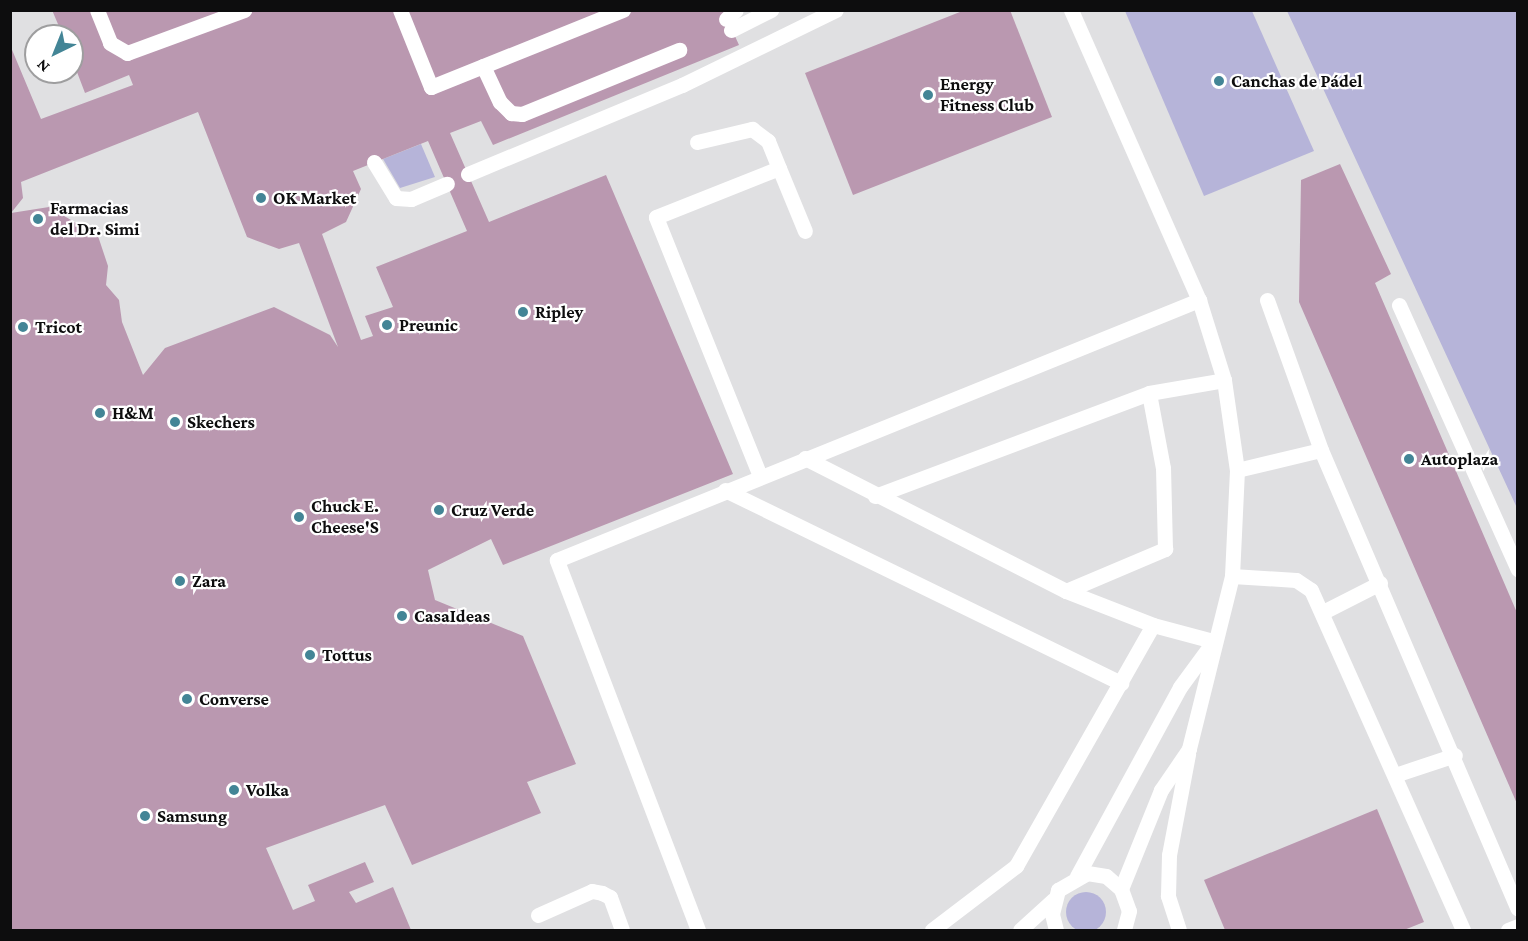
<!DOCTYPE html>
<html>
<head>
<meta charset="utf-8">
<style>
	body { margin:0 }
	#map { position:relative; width:1528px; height:941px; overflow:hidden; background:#e0e0e2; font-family:"Crimson Pro",serif }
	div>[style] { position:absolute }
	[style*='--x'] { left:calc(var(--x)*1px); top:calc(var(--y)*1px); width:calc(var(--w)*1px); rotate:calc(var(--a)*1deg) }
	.green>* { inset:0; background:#b6b4d9 }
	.round { border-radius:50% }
	.building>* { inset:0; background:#ba98b0 }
	.service>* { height:15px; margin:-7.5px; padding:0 7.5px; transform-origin:7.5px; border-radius:7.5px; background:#fff }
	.dots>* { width:16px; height:16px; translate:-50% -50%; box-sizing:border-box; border:3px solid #fff; border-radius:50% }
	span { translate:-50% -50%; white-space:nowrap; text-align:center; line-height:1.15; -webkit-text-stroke:4.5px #fff; paint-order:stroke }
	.poi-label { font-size:18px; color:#0d0d0e; font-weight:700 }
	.left { translate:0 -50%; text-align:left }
	.frame { position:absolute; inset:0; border:12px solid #0d0d0e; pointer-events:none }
	.north { position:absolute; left:24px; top:24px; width:60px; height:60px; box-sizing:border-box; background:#fff; border:2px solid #9e9e9f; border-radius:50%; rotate:223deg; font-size:16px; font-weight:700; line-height:24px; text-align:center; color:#0d0d0e }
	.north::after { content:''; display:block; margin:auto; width:21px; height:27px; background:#438596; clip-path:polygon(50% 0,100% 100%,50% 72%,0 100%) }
</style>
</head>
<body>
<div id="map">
	<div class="green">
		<i style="clip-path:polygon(1125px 11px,1252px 11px,1314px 151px,1204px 196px)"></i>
		<i style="clip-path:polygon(1287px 11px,1517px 11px,1517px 508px,1295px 28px)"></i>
		<i style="clip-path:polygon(421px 144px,435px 177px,400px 188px,383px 159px)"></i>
		<i class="round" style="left:1066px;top:892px;width:40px;height:40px"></i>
	</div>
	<div class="building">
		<i style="clip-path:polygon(evenodd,52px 10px,723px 10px,739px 45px,493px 145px,481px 121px,450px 133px,489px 222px,606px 175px,733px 474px,503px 565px,491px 539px,428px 570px,435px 600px,523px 636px,576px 764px,527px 782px,541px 813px,412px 865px,385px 805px,266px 848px,293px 910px,315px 901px,308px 885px,365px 862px,374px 882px,349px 892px,356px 903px,393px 887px,411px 930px,10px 930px,10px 45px,41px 119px,133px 85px,129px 75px,85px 93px,72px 59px,72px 36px,63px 36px,52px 10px,198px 112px,247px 237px,279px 249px,299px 243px,338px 347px,330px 335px,274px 307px,165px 348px,143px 375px,122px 322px,119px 300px,106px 285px,108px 266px,98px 236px,49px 207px,11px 213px,23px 198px,21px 182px,198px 112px,52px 10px,428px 141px,467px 231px,376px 267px,393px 307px,365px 316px,373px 336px,361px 340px,322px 234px,346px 222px,361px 189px,353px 171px,428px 141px)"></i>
		<i style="clip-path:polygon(965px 10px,1010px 10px,1052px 117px,853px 195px,805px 73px)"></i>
		<i style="clip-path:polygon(1340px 164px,1391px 274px,1375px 283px,1518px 615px,1518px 806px,1299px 302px,1301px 180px)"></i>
		<i style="clip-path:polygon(1377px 809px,1424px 922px,1404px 930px,1225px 930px,1204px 880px)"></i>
	</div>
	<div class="service">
		<i style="--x:97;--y:10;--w:35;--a:68"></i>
		<i style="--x:110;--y:43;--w:20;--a:30"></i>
		<i style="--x:127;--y:53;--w:125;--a:-20.2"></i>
		<i style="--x:400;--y:10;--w:83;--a:68.1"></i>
		<i style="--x:431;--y:87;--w:207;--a:-21.9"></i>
		<i style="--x:1071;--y:10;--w:317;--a:66.2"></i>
		<i style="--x:1199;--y:300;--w:84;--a:72.6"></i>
		<i style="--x:1224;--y:380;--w:91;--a:81.8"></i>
		<i style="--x:1237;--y:470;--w:106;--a:92.7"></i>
		<i style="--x:1232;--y:576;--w:178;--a:104"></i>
		<i style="--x:1189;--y:749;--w:50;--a:124.3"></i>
		<i style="--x:1161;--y:790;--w:107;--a:112"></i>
		<i style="--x:726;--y:19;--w:13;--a:-42"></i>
		<i style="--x:731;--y:30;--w:45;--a:-26.6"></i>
		<i style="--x:483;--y:66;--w:40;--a:65"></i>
		<i style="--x:500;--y:102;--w:16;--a:45"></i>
		<i style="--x:511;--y:113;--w:11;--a:5"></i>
		<i style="--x:522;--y:114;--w:170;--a:-22.2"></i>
		<i style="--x:697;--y:142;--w:57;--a:-13.3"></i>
		<i style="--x:752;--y:129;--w:20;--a:37"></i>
		<i style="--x:768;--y:141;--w:29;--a:68"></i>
		<i style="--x:374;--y:162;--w:42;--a:58.6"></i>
		<i style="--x:396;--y:198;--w:15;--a:4"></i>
		<i style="--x:411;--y:199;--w:39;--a:-23"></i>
		<i style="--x:468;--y:174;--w:232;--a:-22.6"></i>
		<i style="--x:682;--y:85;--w:171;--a:-26"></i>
		<i style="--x:1267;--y:300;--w:159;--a:70.2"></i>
		<i style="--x:1399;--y:305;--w:290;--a:65.8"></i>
		<i style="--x:805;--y:458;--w:293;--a:27"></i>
		<i style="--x:1066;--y:591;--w:93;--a:21.3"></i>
		<i style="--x:1153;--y:625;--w:62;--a:14.9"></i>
		<i style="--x:1237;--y:470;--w:86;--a:-13.4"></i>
		<i style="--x:1321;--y:450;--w:499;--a:66.8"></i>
		<i style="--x:760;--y:476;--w:279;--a:-111.9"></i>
		<i style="--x:656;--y:217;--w:132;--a:-21.7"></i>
		<i style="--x:779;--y:168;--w:68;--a:67.6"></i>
		<i style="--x:725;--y:490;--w:441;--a:26"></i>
		<i style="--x:875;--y:496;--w:293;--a:-20.6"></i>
		<i style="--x:1149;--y:393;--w:76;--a:-9.8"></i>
		<i style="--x:1232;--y:576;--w:64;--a:3.6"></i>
		<i style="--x:1296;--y:580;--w:18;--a:34"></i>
		<i style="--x:1311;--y:590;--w:372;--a:65.9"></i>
		<i style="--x:1066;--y:591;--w:108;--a:-23"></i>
		<i style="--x:1165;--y:549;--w:81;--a:-91.4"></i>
		<i style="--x:1163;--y:468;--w:76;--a:-100.6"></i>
		<i style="--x:1323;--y:612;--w:64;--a:-27"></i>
		<i style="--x:1395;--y:775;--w:63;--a:-18.4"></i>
		<i style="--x:1077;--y:876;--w:215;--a:-61.4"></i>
		<i style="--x:1180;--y:687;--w:51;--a:-53.8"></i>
		<i style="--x:538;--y:915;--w:59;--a:-24"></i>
		<i style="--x:592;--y:891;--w:10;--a:11"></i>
		<i style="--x:602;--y:893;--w:9;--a:27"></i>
		<i style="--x:610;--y:897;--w:35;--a:70"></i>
		<i style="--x:698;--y:930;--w:396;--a:-110.9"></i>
		<i style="--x:557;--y:560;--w:693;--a:-22.05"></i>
		<i style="--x:932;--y:930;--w:106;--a:-37.3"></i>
		<i style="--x:1016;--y:866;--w:277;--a:-60.4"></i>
		<i style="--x:1020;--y:930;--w:45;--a:-42.3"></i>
		<i style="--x:1056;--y:930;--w:16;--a:-104"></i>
		<i style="--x:1052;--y:914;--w:25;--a:-76"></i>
		<i style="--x:1058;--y:890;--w:34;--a:-30"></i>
		<i style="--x:1087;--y:873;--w:19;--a:9"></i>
		<i style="--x:1106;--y:876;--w:20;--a:41"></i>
		<i style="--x:1121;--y:889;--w:23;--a:70"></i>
		<i style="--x:1129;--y:911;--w:20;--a:105"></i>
		<i style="--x:1179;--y:930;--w:36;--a:-108"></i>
		<i style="--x:1168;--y:896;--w:41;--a:-88.6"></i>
		<i style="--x:1169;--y:855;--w:103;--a:-79.3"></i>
		<i style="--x:1508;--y:930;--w:11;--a:-22"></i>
	</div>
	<div class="dots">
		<i style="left:1219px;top:81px;background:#438596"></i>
		<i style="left:928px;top:95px;background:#438596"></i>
		<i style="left:261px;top:198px;background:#438596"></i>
		<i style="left:38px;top:219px;background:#438596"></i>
		<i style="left:523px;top:312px;background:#438596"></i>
		<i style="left:387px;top:325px;background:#438596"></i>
		<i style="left:23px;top:327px;background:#438596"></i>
		<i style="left:100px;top:413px;background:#438596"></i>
		<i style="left:175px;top:422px;background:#438596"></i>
		<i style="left:1409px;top:459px;background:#438596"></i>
		<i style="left:439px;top:510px;background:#438596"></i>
		<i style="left:299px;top:517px;background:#438596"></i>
		<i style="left:180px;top:581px;background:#438596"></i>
		<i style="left:402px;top:616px;background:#438596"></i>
		<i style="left:310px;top:655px;background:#438596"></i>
		<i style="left:187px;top:699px;background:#438596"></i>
		<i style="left:234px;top:790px;background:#438596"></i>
		<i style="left:145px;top:816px;background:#438596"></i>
	</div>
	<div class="poi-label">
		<span class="left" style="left:1231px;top:81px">Canchas de Pádel</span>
		<span class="left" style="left:940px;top:95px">Energy<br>Fitness Club</span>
		<span class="left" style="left:273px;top:198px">OK Market</span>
		<span class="left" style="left:50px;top:219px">Farmacias<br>del Dr. Simi</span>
		<span class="left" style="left:535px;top:312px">Ripley</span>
		<span class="left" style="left:399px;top:325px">Preunic</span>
		<span class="left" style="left:35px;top:327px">Tricot</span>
		<span class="left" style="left:112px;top:413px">H&amp;M</span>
		<span class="left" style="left:187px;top:422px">Skechers</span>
		<span class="left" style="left:1421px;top:459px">Autoplaza</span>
		<span class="left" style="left:311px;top:517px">Chuck E.<br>Cheese'S</span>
		<span class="left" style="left:451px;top:510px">Cruz Verde</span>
		<span class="left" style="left:192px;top:581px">Zara</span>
		<span class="left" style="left:414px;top:616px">CasaIdeas</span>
		<span class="left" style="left:322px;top:655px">Tottus</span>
		<span class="left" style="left:199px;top:699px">Converse</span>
		<span class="left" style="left:246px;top:790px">Volka</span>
		<span class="left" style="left:157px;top:816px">Samsung</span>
	</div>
	<div class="frame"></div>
	<div class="north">N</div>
</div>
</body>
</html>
